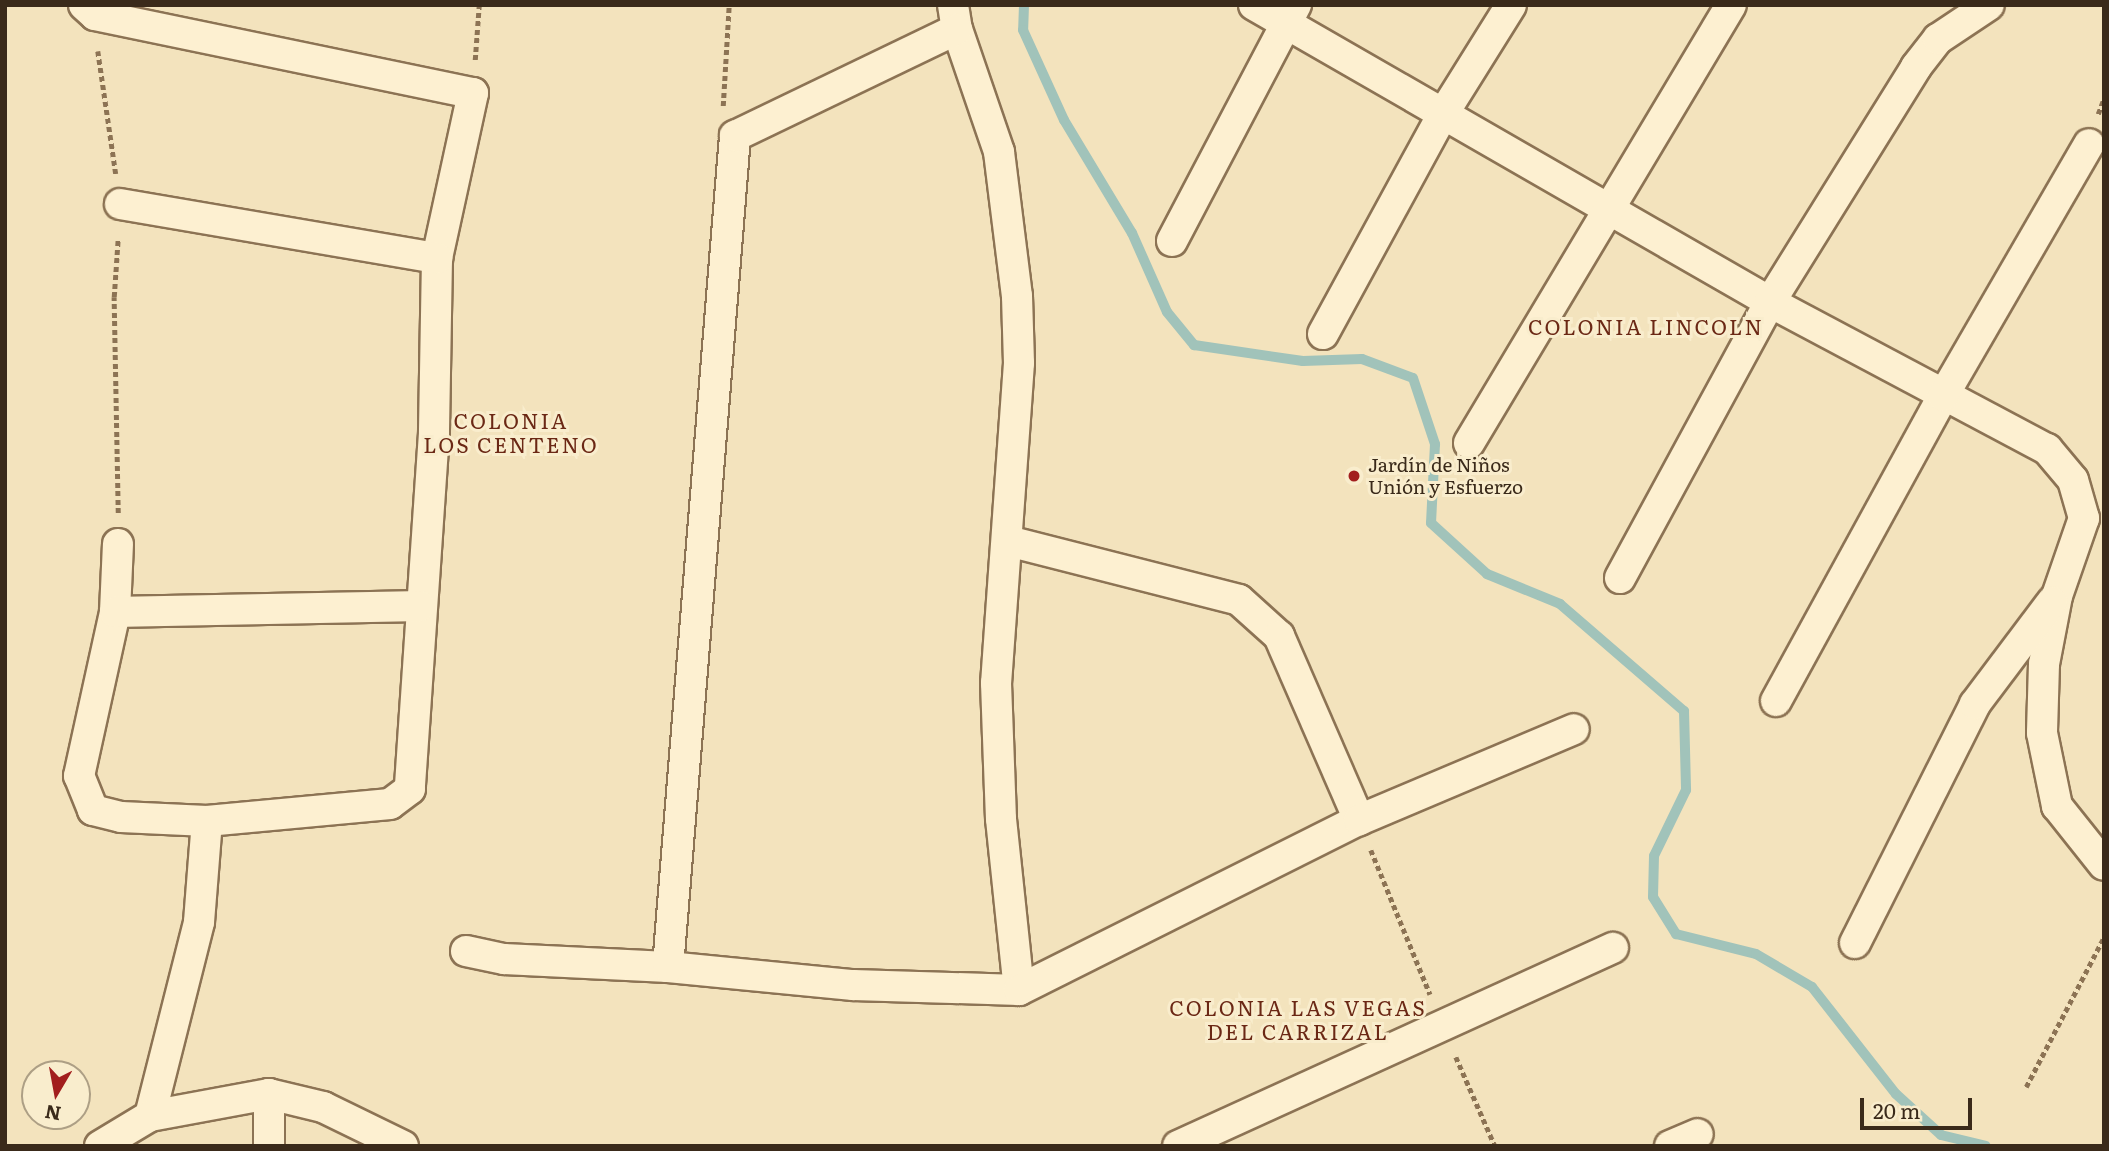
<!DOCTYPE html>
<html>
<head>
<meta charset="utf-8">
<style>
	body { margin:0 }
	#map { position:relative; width:2109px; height:1151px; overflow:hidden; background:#f3e3bd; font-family:Literata,serif }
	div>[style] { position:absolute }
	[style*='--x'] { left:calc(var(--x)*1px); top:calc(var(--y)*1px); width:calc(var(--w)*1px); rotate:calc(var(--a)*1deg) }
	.stream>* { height:10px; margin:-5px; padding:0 5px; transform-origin:5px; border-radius:5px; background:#a1c3ba }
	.path>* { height:4.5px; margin-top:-2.25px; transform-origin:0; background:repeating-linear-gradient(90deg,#8c7354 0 5px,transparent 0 8.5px) }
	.roads { filter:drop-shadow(2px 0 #8c7354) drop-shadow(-2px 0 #8c7354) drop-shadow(0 2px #8c7354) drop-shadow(0 -2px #8c7354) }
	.minor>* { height:30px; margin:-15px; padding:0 15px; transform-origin:15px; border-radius:15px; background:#fdf0d1 }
	.dots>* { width:19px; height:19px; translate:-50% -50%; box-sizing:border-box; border:4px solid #f9edcd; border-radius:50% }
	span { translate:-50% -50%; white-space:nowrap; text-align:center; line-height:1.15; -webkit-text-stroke:6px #f9edcd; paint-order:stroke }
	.poi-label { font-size:19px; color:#3a2a1a }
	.left { translate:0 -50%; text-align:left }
	.neighbourhood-label { font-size:21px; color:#6b2815; letter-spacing:2px }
	.frame { position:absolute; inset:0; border:7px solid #3a2a1a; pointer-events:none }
	.north { position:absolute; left:21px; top:1060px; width:70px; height:70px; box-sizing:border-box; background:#f9edcd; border:2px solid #ad9f85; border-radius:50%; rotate:190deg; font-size:19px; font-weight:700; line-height:28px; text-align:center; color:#3a2a1a }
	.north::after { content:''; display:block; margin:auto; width:24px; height:32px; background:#a21e1d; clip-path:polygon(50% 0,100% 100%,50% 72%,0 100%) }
	.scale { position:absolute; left:1860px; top:1098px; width:112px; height:32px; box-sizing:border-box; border:4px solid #3a2a1a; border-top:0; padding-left:9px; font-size:21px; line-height:24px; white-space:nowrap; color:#3a2a1a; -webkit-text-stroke:5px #f9edcd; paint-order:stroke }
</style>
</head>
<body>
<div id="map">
	<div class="stream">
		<i style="--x:1024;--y:5;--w:25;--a:92"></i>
		<i style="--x:1023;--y:30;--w:99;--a:65.5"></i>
		<i style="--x:1064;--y:120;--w:132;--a:59"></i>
		<i style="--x:1132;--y:233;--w:86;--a:66.1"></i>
		<i style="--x:1167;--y:312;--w:43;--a:50.7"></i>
		<i style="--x:1194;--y:345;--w:110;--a:8.4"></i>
		<i style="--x:1303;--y:361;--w:59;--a:-1.9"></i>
		<i style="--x:1362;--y:359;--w:54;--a:20.4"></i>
		<i style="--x:1413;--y:378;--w:70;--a:71.6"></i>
		<i style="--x:1435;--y:444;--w:79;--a:92.9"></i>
		<i style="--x:1431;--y:523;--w:76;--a:42.3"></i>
		<i style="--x:1487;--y:574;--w:79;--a:22.3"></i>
		<i style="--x:1560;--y:604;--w:164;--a:40.8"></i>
		<i style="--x:1684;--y:711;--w:79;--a:88.5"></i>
		<i style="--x:1686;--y:790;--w:73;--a:115.9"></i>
		<i style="--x:1654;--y:856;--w:41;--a:91.4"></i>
		<i style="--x:1653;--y:897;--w:44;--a:58.1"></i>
		<i style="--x:1676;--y:934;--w:82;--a:14"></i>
		<i style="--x:1756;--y:954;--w:65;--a:30.5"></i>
		<i style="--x:1812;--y:987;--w:136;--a:51.9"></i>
		<i style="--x:1896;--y:1094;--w:61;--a:42.3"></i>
		<i style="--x:1941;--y:1135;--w:46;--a:13.7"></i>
	</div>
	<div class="path">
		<i style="--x:98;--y:51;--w:124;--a:81.7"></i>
		<i style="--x:475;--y:60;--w:55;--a:-85.8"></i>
		<i style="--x:723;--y:106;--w:101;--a:-86.6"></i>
		<i style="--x:2098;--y:114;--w:17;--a:-69"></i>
		<i style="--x:118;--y:513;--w:216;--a:-91.1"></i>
		<i style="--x:114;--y:297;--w:59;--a:-86.1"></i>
		<i style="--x:1371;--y:850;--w:156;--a:67.7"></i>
		<i style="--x:1456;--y:1057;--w:97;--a:66.3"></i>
		<i style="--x:2026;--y:1087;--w:169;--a:-62.5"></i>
	</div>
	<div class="roads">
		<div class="minor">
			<i style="--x:84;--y:5;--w:15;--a:42"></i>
			<i style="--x:95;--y:15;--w:386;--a:11.7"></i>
			<i style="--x:473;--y:93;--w:169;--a:102.3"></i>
			<i style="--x:437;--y:258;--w:175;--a:91"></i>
			<i style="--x:434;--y:433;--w:357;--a:93.9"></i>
			<i style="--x:410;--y:789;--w:25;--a:143"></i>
			<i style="--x:390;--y:804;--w:184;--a:174.7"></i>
			<i style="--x:207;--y:821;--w:86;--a:-177.3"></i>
			<i style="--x:121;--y:817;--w:29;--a:-166"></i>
			<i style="--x:93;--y:810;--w:37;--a:-112"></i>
			<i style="--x:79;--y:776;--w:168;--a:-77.6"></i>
			<i style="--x:115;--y:612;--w:68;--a:-87.5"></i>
			<i style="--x:953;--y:5;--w:24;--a:81"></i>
			<i style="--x:957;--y:29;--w:130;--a:71.1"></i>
			<i style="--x:999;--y:152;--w:145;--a:82.9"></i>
			<i style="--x:1017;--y:296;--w:67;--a:88.3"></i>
			<i style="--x:1019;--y:363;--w:321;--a:94.1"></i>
			<i style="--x:996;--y:683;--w:136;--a:87.9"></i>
			<i style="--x:1001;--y:819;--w:172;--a:84"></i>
			<i style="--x:1254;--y:5;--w:595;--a:29.92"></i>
			<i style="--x:1770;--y:302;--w:314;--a:28"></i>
			<i style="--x:2047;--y:449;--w:40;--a:50"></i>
			<i style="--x:2073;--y:480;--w:40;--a:74"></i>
			<i style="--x:2084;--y:518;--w:83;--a:109.1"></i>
			<i style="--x:2057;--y:596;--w:69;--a:100.8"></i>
			<i style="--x:2044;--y:664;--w:69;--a:91.7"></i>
			<i style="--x:2042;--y:733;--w:75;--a:78.4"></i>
			<i style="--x:2057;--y:806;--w:75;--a:51.5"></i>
			<i style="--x:120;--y:204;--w:322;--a:9.7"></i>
			<i style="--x:1172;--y:241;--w:267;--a:-62.3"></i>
			<i style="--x:1323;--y:334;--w:251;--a:-61.4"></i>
			<i style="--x:1443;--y:114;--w:128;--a:-58"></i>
			<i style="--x:1469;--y:443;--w:510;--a:-59.11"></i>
			<i style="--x:1008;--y:541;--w:238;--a:14.3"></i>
			<i style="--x:1239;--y:600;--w:54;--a:42"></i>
			<i style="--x:1279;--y:636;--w:201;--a:66.5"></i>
			<i style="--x:1620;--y:578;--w:314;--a:-61.5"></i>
			<i style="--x:1770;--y:302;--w:277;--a:-58.1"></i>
			<i style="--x:1916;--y:67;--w:36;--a:-52"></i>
			<i style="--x:1938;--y:39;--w:61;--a:-33.7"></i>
			<i style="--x:115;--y:612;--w:305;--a:-1.1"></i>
			<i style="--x:1776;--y:701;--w:348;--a:-61.3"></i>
			<i style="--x:1943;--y:396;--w:291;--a:-59.9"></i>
			<i style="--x:1855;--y:943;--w:267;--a:-63.3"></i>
			<i style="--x:1975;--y:704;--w:128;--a:-53"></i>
			<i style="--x:466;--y:951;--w:39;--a:12"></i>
			<i style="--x:504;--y:959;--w:164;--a:2.8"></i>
			<i style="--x:668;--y:967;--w:186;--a:5.6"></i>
			<i style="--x:853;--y:985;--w:166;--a:1.7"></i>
			<i style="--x:1019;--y:990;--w:380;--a:-26.6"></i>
			<i style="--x:1359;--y:820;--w:233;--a:-22.9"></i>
			<i style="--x:668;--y:967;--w:834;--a:-85.39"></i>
			<i style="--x:735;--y:136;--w:246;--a:-25.7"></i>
			<i style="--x:269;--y:1094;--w:52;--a:90"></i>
			<i style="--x:150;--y:1116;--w:200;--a:-75.8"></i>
			<i style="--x:199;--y:922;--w:101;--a:-85.5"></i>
			<i style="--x:100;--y:1146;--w:58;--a:-31"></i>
			<i style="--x:150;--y:1116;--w:121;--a:-10.5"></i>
			<i style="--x:269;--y:1094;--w:56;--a:13.5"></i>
			<i style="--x:323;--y:1107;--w:89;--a:26"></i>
			<i style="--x:1178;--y:1146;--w:478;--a:-24.5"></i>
			<i style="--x:1670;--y:1146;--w:30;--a:-23"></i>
		</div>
	</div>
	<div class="dots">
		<i style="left:1354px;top:476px;background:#a21e1d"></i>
	</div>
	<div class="poi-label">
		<span class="left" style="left:1368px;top:476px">Jardín de Niños<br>Unión y Esfuerzo</span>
	</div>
	<div class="neighbourhood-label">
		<span style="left:1646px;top:326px">COLONIA LINCOLN</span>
		<span style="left:511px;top:432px">COLONIA<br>LOS CENTENO</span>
		<span style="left:1298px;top:1019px">COLONIA LAS VEGAS<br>DEL CARRIZAL</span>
	</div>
	<div class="frame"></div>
	<div class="north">N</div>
	<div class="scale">20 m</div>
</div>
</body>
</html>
